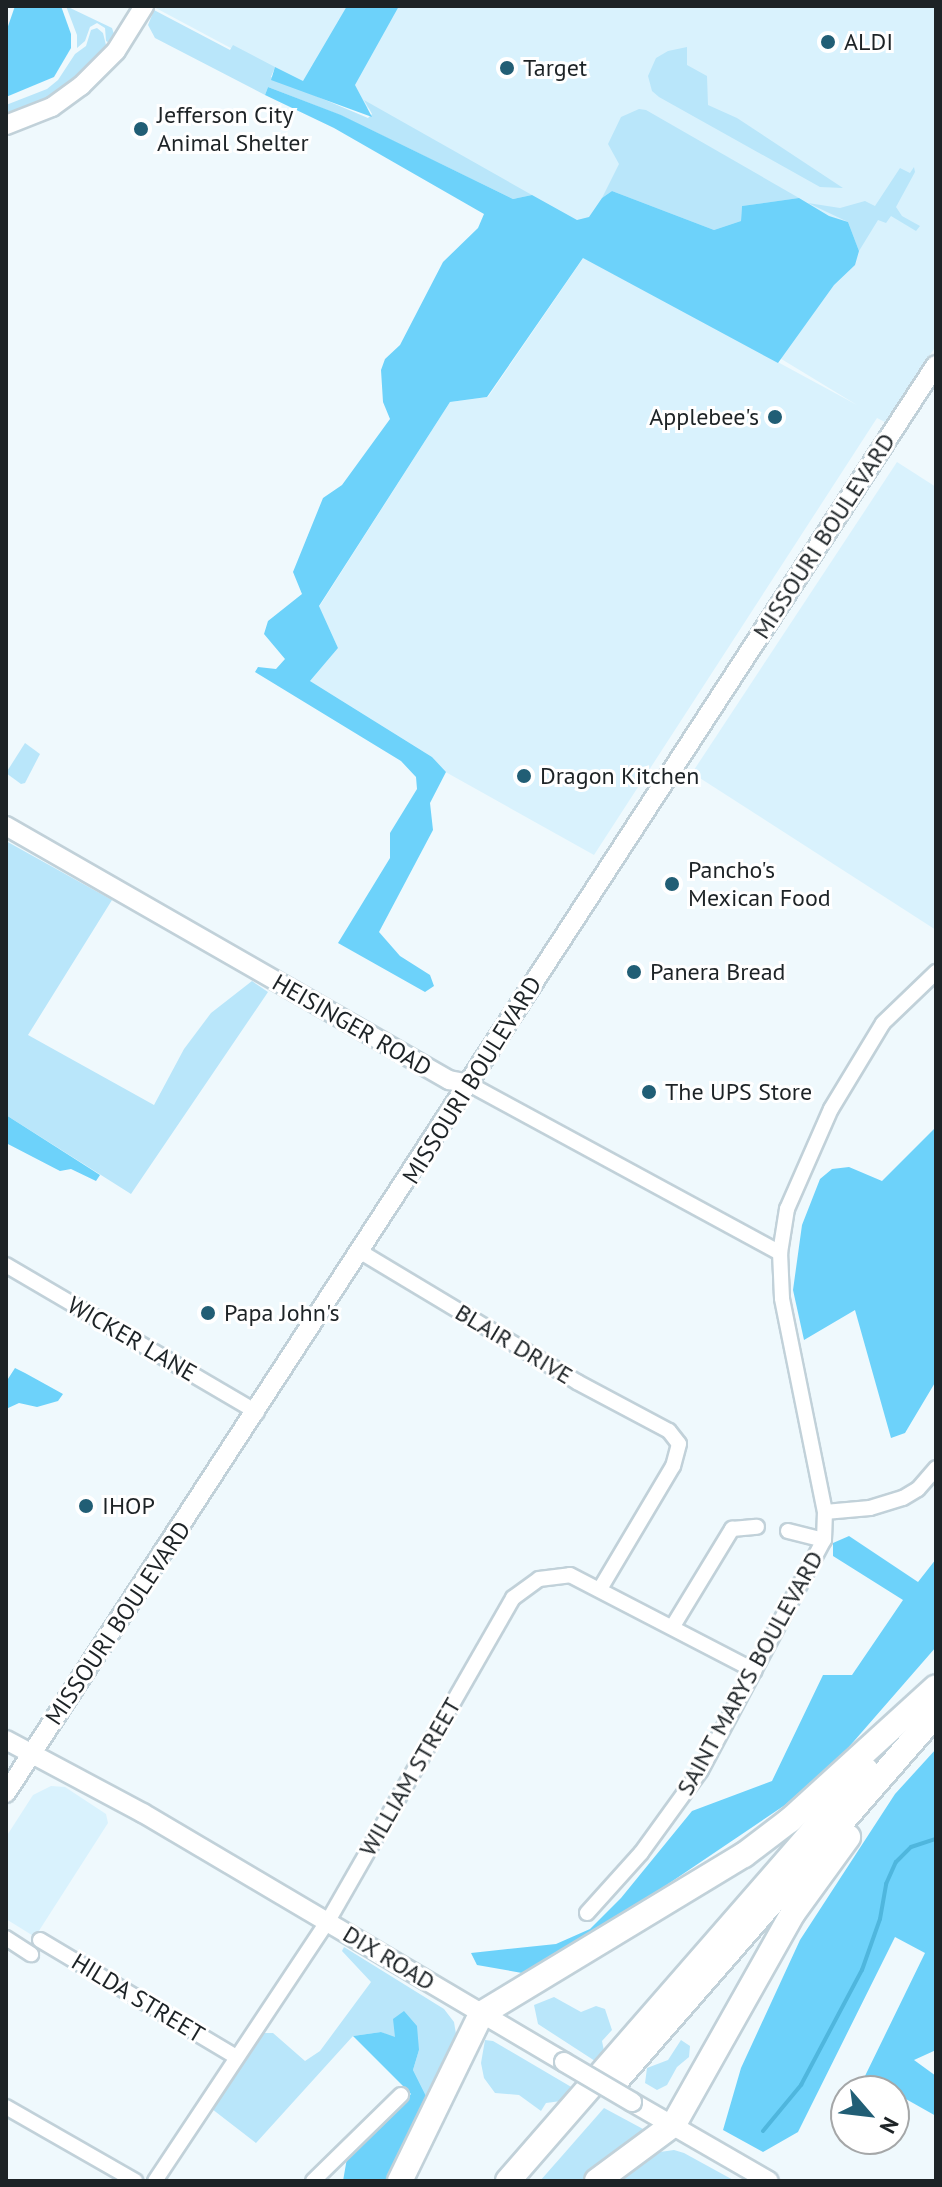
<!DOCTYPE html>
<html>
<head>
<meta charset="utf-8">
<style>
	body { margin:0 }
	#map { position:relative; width:942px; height:2187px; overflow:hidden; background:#eff9fd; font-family:"PT Sans",sans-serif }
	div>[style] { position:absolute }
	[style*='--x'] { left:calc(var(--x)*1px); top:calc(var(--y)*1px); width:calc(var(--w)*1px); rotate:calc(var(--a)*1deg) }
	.built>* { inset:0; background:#d9f2fd }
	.green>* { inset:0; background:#b9e6fa }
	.forest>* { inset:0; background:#6dd2fa }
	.stream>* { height:4px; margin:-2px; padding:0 2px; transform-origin:2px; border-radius:2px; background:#4fb6dd }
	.roads { filter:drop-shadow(2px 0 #c1d1d9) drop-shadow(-2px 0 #c1d1d9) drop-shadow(0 2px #c1d1d9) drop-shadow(0 -2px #c1d1d9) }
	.street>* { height:14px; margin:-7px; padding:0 7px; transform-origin:7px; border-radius:7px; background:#fff }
	.secondary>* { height:18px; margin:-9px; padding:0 9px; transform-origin:9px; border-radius:9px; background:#fff }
	.highway>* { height:24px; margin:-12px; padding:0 12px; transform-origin:12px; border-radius:12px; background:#fff }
	.bridges { filter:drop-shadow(2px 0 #c1d1d9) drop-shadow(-2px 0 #c1d1d9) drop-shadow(0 2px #c1d1d9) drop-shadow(0 -2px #c1d1d9) }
	.secondary-bridge>* { height:18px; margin:-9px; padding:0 9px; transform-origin:9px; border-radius:9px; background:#fff }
	.dots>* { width:22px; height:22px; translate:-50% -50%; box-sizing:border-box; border:4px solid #fff; border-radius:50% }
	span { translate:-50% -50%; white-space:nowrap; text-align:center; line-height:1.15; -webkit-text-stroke:6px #fff; paint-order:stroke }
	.poi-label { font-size:24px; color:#1d2326 }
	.left { translate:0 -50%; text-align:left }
	.right { translate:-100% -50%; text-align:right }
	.street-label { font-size:24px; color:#1d2326 }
	.frame { position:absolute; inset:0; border:8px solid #1d2326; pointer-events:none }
	.north { position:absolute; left:830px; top:2075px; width:80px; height:80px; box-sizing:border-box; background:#fff; border:2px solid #a5a7a8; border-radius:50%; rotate:118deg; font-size:22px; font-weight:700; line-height:32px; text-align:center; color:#1d2326 }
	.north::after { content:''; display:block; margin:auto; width:28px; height:36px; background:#215e75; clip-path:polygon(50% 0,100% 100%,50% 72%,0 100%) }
</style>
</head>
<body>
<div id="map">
	<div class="built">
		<i style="clip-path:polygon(152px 6px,361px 6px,313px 92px)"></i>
		<i style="clip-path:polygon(392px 6px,936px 6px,936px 346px,885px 422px,877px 418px,594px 855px,442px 770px,432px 757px,310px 681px,338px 648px,319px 607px,450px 402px,488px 397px,584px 257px,857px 405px,343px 93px)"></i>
		<i style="clip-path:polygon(897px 462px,936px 487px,936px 930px,692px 773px)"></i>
		<i style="clip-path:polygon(51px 1786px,65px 1787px,106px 1814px,108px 1823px,35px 1937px,6px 1919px,6px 1837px,33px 1795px)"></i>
	</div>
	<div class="green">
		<i style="clip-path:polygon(66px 6px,112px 28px,115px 37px,111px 44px,106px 41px,105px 28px,97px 23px,90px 27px,85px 41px,77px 48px,77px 35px)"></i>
		<i style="clip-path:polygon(154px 10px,230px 50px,233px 45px,275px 67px,271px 77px,368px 118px,372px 114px,364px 100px,532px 195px,513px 199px,340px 115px,268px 87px,265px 95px,155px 38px,148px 25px)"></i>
		<i style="clip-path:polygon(97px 28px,103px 33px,107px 49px,79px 77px,46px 99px,6px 115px,6px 105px,47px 89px,58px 80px,75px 54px,86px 46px,91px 30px)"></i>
		<i style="clip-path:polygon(687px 47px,687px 65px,707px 76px,708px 105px,737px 118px,843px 188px,820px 187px,659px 97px,652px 91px,648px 76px,656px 58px,668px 51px)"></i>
		<i style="clip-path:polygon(639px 109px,646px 110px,799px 198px,742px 206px,741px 221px,714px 230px,612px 191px,602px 198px,619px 164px,608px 144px,621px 117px)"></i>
		<i style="clip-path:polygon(914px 167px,915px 172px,896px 207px,902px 216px,920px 226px,916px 231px,891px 216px,886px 223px,878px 220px,859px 251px,848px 222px,808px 203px,840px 208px,865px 201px,875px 206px,900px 168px,910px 173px)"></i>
		<i style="clip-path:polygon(25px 743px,40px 754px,25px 783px,21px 784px,6px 773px)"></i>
		<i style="clip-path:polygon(6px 841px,112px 900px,28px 1035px,154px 1105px,184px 1049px,211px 1013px,252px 981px,268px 992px,131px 1194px,6px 1115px)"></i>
		<i style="clip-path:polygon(344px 1947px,444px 2009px,454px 2022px,457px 2040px,427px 2098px,413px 2070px,419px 2050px,381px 2032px,353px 2036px,256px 2143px,212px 2109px,263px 2033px,273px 2033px,305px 2061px,320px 2051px,371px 1982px,342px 1951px)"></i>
		<i style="clip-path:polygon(554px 1997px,581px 2012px,596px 2006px,605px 2009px,612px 2030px,602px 2041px,604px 2051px,595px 2061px,538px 2024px,534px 2005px)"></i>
		<i style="clip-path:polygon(485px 2040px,493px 2041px,573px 2088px,561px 2101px,546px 2103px,541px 2111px,519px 2095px,495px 2093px,484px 2078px,481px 2063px)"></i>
		<i style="clip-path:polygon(681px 2040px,690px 2046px,689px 2057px,677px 2067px,667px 2085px,657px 2090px,645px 2083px,647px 2068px,668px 2060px)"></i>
		<i style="clip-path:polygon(604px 2108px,643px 2129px,644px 2135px,632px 2148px,583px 2181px,540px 2181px)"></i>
		<i style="clip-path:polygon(674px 2150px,684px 2153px,735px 2181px,615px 2181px,653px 2153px)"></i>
	</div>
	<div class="forest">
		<i style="clip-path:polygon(15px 6px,61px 6px,71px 34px,71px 48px,54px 77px,6px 97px,6px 32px)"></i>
		<i style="clip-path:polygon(347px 6px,399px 6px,355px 85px,372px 117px,271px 80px,275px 67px,303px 81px)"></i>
		<i style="clip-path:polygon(268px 87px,341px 115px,513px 199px,532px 195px,577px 220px,589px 217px,602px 198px,612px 191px,714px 230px,741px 221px,742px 206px,799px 198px,829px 216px,848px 222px,859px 251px,855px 265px,834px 285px,778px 363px,583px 258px,487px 397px,450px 402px,319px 606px,338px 648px,310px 681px,432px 757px,446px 772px,430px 803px,433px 830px,379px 932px,400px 956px,430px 975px,434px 986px,425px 992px,338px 943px,390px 858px,390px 833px,417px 789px,416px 777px,401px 761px,255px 672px,258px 667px,276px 669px,285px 659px,264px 634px,268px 621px,302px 594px,293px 572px,323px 498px,342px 485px,390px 419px,383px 402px,381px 370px,385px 359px,400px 345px,443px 262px,478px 228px,484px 214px,334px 128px,265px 95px)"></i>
		<i style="clip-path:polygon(6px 1115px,100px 1175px,96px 1181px,71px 1169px,60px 1171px,6px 1143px)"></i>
		<i style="clip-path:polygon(936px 1127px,936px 1381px,905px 1433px,891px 1438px,855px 1310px,804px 1340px,793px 1290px,802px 1225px,820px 1179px,832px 1169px,849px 1167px,882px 1181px)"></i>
		<i style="clip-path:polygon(15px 1368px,25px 1373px,63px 1394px,58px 1401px,37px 1407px,19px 1403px,6px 1409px,6px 1382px)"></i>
		<i style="clip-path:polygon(849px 1536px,918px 1582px,936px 1559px,936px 1647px,841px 1756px,785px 1805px,594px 1934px,522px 1973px,477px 1965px,471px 1953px,556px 1944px,590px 1929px,621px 1898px,692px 1811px,772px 1781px,823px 1675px,852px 1675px,903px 1600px,833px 1556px,833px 1543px)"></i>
		<i style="clip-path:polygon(936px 1749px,936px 2050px,914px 2060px,936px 2076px,936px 2116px,865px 2076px,925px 1953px,895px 1937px,798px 2132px,763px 2152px,723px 2130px,741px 2068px,800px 1940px,895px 1794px)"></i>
		<i style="clip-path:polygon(404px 2011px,417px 2026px,419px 2050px,413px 2070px,427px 2098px,387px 2181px,343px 2181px,347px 2158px,411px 2094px,353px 2036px,381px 2032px,395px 2037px,393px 2019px)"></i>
	</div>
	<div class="stream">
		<i style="--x:763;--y:2131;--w:60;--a:-50.4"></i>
		<i style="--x:801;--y:2085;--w:130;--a:-62.1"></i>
		<i style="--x:862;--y:1970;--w:54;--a:-70.6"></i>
		<i style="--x:880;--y:1919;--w:36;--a:-80"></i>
		<i style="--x:886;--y:1884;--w:24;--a:-66"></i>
		<i style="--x:896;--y:1862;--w:21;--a:-45"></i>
		<i style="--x:911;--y:1847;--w:26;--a:-18"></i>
	</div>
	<div class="roads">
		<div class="street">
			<i style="--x:469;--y:1084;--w:354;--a:28.5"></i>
			<i style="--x:361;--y:1252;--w:252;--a:31"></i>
			<i style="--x:577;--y:1382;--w:104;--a:28"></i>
			<i style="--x:669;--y:1431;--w:16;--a:52"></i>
			<i style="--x:679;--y:1444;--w:23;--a:105"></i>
			<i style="--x:673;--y:1466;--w:143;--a:120.7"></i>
			<i style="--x:6;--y:1265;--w:291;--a:30.4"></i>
			<i style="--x:825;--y:1512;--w:45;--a:-5.1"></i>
			<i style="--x:870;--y:1508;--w:34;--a:-17"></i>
			<i style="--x:903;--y:1498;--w:17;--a:-31"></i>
			<i style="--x:918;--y:1489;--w:28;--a:-49"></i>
			<i style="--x:788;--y:1531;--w:37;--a:14"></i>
			<i style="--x:673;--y:1626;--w:114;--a:-58.7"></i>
			<i style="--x:732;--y:1529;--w:25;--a:-5"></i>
			<i style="--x:587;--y:1913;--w:81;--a:-48"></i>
			<i style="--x:641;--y:1853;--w:102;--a:-54.1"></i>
			<i style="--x:701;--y:1770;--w:261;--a:-61.9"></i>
			<i style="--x:824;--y:1540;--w:28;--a:-88"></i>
			<i style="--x:825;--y:1512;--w:218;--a:-101.4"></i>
			<i style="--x:782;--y:1298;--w:45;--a:-92.5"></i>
			<i style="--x:780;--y:1253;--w:45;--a:-81"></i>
			<i style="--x:787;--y:1209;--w:109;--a:-66.3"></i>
			<i style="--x:831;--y:1109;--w:100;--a:-58.8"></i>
			<i style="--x:883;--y:1023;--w:74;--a:-43.9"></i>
			<i style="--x:6;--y:1938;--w:30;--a:33"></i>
			<i style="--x:40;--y:1940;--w:228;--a:30.8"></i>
			<i style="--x:6;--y:2107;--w:149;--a:29.8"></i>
			<i style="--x:155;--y:2181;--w:312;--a:-56.4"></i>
			<i style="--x:328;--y:1921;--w:372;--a:-60.2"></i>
			<i style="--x:513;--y:1598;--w:32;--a:-36"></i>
			<i style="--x:539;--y:1579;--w:31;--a:-7"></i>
			<i style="--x:570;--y:1575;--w:208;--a:27.4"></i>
			<i style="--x:313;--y:2181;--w:123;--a:-44.3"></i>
		</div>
		<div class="secondary">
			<i style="--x:6;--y:125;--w:49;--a:-21.4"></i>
			<i style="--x:52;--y:107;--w:36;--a:-36"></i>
			<i style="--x:81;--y:86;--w:49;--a:-45"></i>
			<i style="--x:116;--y:51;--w:53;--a:-58.1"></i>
			<i style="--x:6;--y:826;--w:511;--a:29.83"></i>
			<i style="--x:449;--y:1080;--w:20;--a:11"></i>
			<i style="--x:6;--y:1740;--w:155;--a:28.1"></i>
			<i style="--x:143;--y:1813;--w:489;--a:30.6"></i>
			<i style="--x:6;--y:1793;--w:1704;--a:-56.93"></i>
			<i style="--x:632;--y:2102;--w:158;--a:30"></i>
		</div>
		<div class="highway">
			<i style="--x:614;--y:2083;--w:490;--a:-48.9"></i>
			<i style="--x:400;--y:2181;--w:186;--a:-64.1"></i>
			<i style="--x:481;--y:2014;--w:307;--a:-31.2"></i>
			<i style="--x:744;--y:1855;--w:58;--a:-37.3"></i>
			<i style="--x:790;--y:1820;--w:197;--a:-42.3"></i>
			<i style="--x:508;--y:2181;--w:545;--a:-48.94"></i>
			<i style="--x:597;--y:2181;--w:96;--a:-36.5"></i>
			<i style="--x:674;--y:2124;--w:242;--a:-60.6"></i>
			<i style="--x:793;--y:1913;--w:94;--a:-54.1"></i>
		</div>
	</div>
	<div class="bridges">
		<div class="secondary-bridge">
			<i style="--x:564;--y:2062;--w:79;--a:30.5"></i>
		</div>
	</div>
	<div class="dots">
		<i style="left:828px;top:42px;background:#215e75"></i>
		<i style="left:507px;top:68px;background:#215e75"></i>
		<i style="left:141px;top:129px;background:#215e75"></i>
		<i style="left:775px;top:417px;background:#215e75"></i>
		<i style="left:524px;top:776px;background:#215e75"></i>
		<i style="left:672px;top:884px;background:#215e75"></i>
		<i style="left:634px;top:972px;background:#215e75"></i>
		<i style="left:649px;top:1092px;background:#215e75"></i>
		<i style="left:208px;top:1313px;background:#215e75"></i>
		<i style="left:86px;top:1506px;background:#215e75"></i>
	</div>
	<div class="poi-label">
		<span class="left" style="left:844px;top:42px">ALDI</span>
		<span class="left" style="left:523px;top:68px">Target</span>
		<span class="left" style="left:157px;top:129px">Jefferson City<br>Animal Shelter</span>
		<span class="right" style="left:759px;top:417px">Applebee's</span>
		<span class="left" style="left:540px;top:776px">Dragon Kitchen</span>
		<span class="left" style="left:688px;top:884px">Pancho's<br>Mexican Food</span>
		<span class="left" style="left:650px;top:972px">Panera Bread</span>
		<span class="left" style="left:665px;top:1092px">The UPS Store</span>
		<span class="left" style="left:224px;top:1313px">Papa John's</span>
		<span class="left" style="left:102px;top:1506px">IHOP</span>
	</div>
	<div class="street-label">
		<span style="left:824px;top:536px;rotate:-57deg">MISSOURI BOULEVARD</span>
		<span style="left:352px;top:1025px;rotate:30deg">HEISINGER ROAD</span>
		<span style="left:472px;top:1080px;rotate:-58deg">MISSOURI BOULEVARD</span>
		<span style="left:132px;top:1339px;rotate:30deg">WICKER LANE</span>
		<span style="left:514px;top:1344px;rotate:31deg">BLAIR DRIVE</span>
		<span style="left:118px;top:1623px;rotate:-56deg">MISSOURI BOULEVARD</span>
		<span style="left:750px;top:1673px;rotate:-61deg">SAINT MARYS BOULEVARD</span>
		<span style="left:410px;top:1777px;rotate:-60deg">WILLIAM STREET</span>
		<span style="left:389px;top:1958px;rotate:31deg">DIX ROAD</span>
		<span style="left:138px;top:1998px;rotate:31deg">HILDA STREET</span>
	</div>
	<div class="frame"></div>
	<div class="north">N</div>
</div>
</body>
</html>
